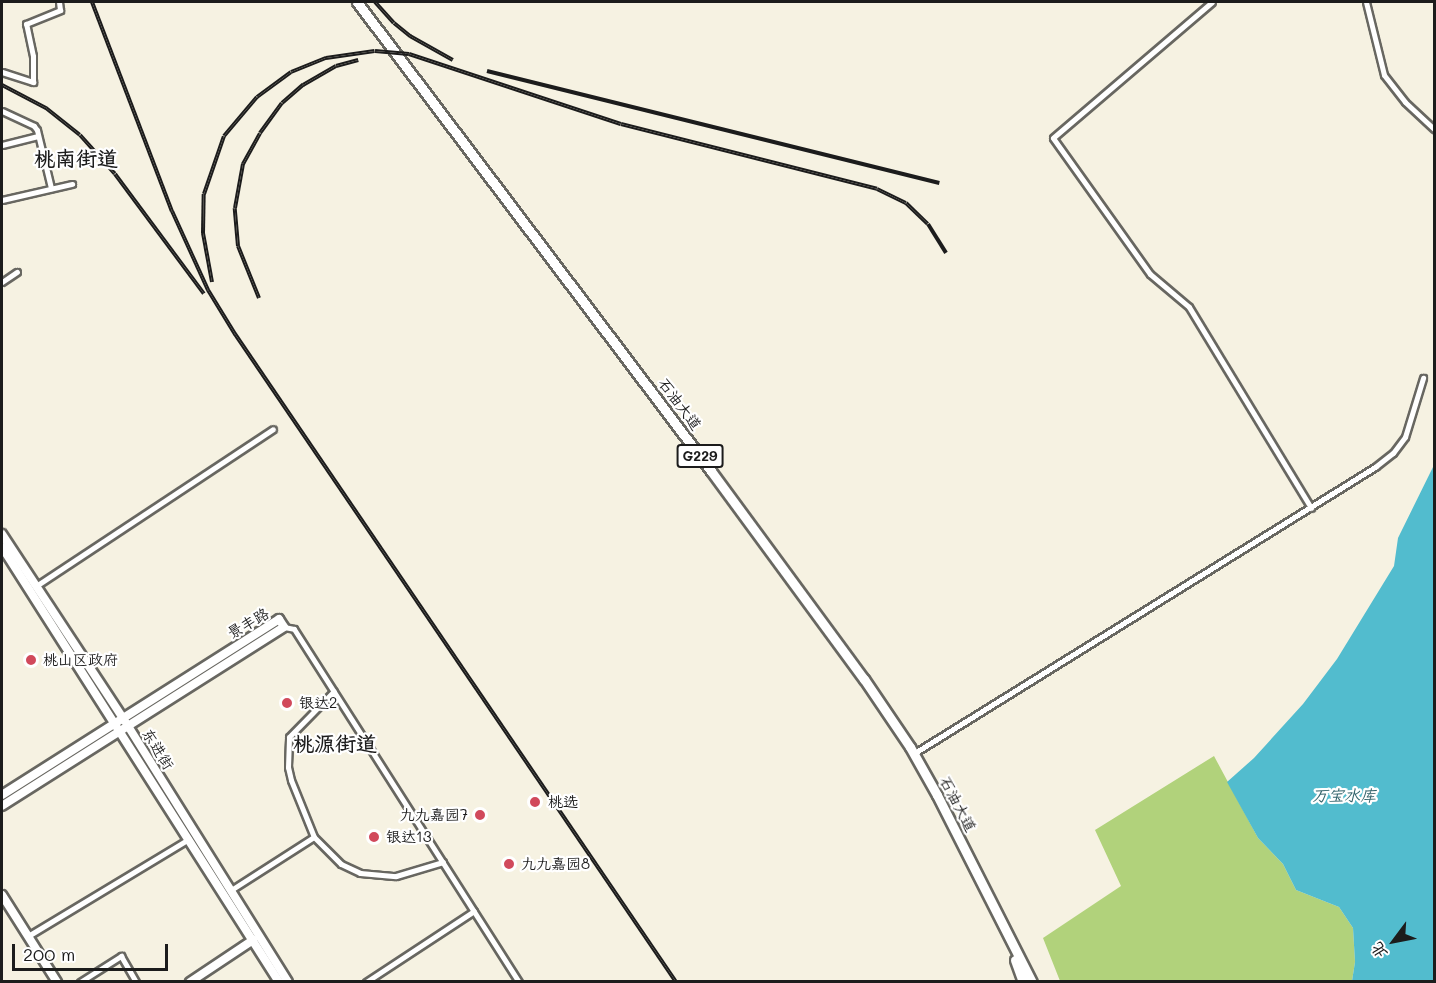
<!DOCTYPE html>
<html>
<head>
<meta charset="utf-8">
<style>
	body { margin:0 }
	#map { position:relative; width:1436px; height:983px; overflow:hidden; background:#f6f2e2; font-family:Mali,"LXGW WenKai TC",sans-serif }
	div>[style] { position:absolute }
	[style*='--x'] { left:calc(var(--x)*1px); top:calc(var(--y)*1px); width:calc(var(--w)*1px); rotate:calc(var(--a)*1deg) }
	.green>* { inset:0; background:#b1d27b }
	.water>* { inset:0; background:#52bcce }
	.roads { filter:drop-shadow(2px 0 #686761) drop-shadow(-2px 0 #686761) drop-shadow(0 2px #686761) drop-shadow(0 -2px #686761) }
	.street>* { height:5px; margin:-2.5px; padding:0 2.5px; transform-origin:2.5px; border-radius:2.5px; background:#fff }
	.secondary>* { height:8px; margin:-4px; padding:0 4px; transform-origin:4px; border-radius:4px; background:#fff }
	.primary>* { height:8px; margin:-4px; padding:0 4px; transform-origin:4px; border-radius:4px; background:#fff }
	.highway>* { height:9px; margin:-4.5px; padding:0 4.5px; transform-origin:4.5px; border-radius:4.5px; background:#fff }
	.rail>* { height:4px; margin-top:-2px; transform-origin:0; background:repeating-linear-gradient(90deg,#fff 0 4.5px,#1c1c1c 0 9px); box-sizing:border-box; border-block:2px solid #1c1c1c }
	.dots>* { width:16px; height:16px; translate:-50% -50%; box-sizing:border-box; border:3px solid #fff; border-radius:50% }
	span { translate:-50% -50%; white-space:nowrap; text-align:center; line-height:1.15; -webkit-text-stroke:4.5px #fff; paint-order:stroke }
	.shield-label span { padding:2px 4px; background:#fff; border:2px solid; border-radius:4px; -webkit-text-stroke-width:0 }
	.shield-label { font-size:14px; color:#1c1c1c; font-weight:700 }
	.street-label { font-size:15px; color:#1c1c1c }
	.poi-label { font-size:15px; color:#1c1c1c }
	.left { translate:0 -50%; text-align:left }
	.right { translate:-100% -50%; text-align:right }
	.water-label { font-size:16px; color:#34646c; font-style:italic }
	.district-label { font-size:21px; color:#1c1c1c; font-weight:700 }
	.frame { position:absolute; inset:0; border:3px solid #1c1c1c; pointer-events:none }
	.north { position:absolute; left:1364px; top:911px; width:60px; height:60px; -webkit-text-stroke:4px #fff; paint-order:stroke; rotate:238deg; font-size:16px; font-weight:700; line-height:24px; text-align:center; color:#1c1c1c }
	.north::after { content:''; display:block; margin:auto; width:21px; height:27px; background:#1c1c1c; clip-path:polygon(50% 0,100% 100%,50% 72%,0 100%) }
	.scale { position:absolute; left:12px; top:944px; width:156px; height:27px; box-sizing:border-box; border:3px solid #1c1c1c; border-top:0; padding-left:8px; font-size:18px; line-height:21px; white-space:nowrap; color:#1c1c1c; -webkit-text-stroke:4px #fff; paint-order:stroke }
</style>
</head>
<body>
<div id="map">
	<div class="green">
		<i style="clip-path:polygon(1214px 756px,1258px 838px,1283px 864px,1296px 890px,1339px 907px,1353px 928px,1355px 962px,1352px 981px,1060px 981px,1043px 938px,1121px 886px,1095px 830px)"></i>
	</div>
	<div class="water">
		<i style="clip-path:polygon(1434px 465px,1434px 981px,1352px 981px,1355px 962px,1353px 928px,1339px 907px,1296px 890px,1283px 864px,1258px 838px,1227px 782px,1254px 758px,1303px 704px,1337px 659px,1394px 566px,1398px 538px)"></i>
	</div>
	<div class="roads">
		<div class="street">
			<i style="--x:1212;--y:2;--w:209;--a:139.5"></i>
			<i style="--x:1053;--y:138;--w:167;--a:54.5"></i>
			<i style="--x:1150;--y:274;--w:51;--a:40.2"></i>
			<i style="--x:1189;--y:307;--w:235;--a:58.7"></i>
			<i style="--x:1366;--y:2;--w:75;--a:76.1"></i>
			<i style="--x:1384;--y:75;--w:34;--a:52"></i>
			<i style="--x:1405;--y:102;--w:40;--a:43"></i>
			<i style="--x:2;--y:72;--w:33;--a:18"></i>
			<i style="--x:33;--y:82;--w:26;--a:-90"></i>
			<i style="--x:33;--y:56;--w:33;--a:-102"></i>
			<i style="--x:26;--y:24;--w:37;--a:-22"></i>
			<i style="--x:60;--y:10;--w:8;--a:-97"></i>
			<i style="--x:2;--y:111;--w:35;--a:25"></i>
			<i style="--x:34;--y:126;--w:5;--a:53"></i>
			<i style="--x:37;--y:130;--w:60;--a:76.4"></i>
			<i style="--x:2;--y:145;--w:37;--a:-14"></i>
			<i style="--x:2;--y:200;--w:72;--a:-12.9"></i>
			<i style="--x:2;--y:282;--w:18;--a:-34"></i>
			<i style="--x:36;--y:586;--w:284;--a:-33.5"></i>
			<i style="--x:284;--y:627;--w:10;--a:11"></i>
			<i style="--x:294;--y:629;--w:419;--a:57.5"></i>
			<i style="--x:913;--y:754;--w:544;--a:-31.85"></i>
			<i style="--x:1375;--y:467;--w:23;--a:-38"></i>
			<i style="--x:1393;--y:453;--w:20;--a:-53"></i>
			<i style="--x:1405;--y:437;--w:62;--a:-73"></i>
			<i style="--x:314;--y:837;--w:61;--a:-112"></i>
			<i style="--x:291;--y:780;--w:13;--a:-103"></i>
			<i style="--x:288;--y:767;--w:30;--a:-88"></i>
			<i style="--x:289;--y:737;--w:64;--a:-45.6"></i>
			<i style="--x:231;--y:890;--w:98;--a:-32.6"></i>
			<i style="--x:314;--y:837;--w:38;--a:45"></i>
			<i style="--x:341;--y:864;--w:21;--a:25"></i>
			<i style="--x:360;--y:873;--w:36;--a:5"></i>
			<i style="--x:396;--y:876;--w:49;--a:-16.6"></i>
			<i style="--x:28;--y:936;--w:188;--a:-31.1"></i>
			<i style="--x:80;--y:982;--w:49;--a:-32.4"></i>
			<i style="--x:121;--y:956;--w:30;--a:60"></i>
			<i style="--x:366;--y:982;--w:129;--a:-33.3"></i>
		</div>
		<div class="secondary">
			<i style="--x:2;--y:895;--w:103;--a:57.7"></i>
			<i style="--x:190;--y:982;--w:76;--a:-33.7"></i>
		</div>
		<div class="primary">
			<i style="--x:2;--y:534;--w:220;--a:56.7"></i>
			<i style="--x:123;--y:718;--w:311;--a:58"></i>
			<i style="--x:2;--y:547;--w:516;--a:57.51"></i>
			<i style="--x:2;--y:795;--w:328;--a:-32.4"></i>
			<i style="--x:279;--y:619;--w:9;--a:58"></i>
			<i style="--x:284;--y:627;--w:334;--a:147.6"></i>
		</div>
		<div class="highway">
			<i style="--x:357;--y:2;--w:588;--a:52.95"></i>
			<i style="--x:711;--y:471;--w:258;--a:53.7"></i>
			<i style="--x:864;--y:679;--w:82;--a:55.9"></i>
			<i style="--x:910;--y:747;--w:55;--a:60.6"></i>
			<i style="--x:937;--y:795;--w:210;--a:63.1"></i>
			<i style="--x:1015;--y:960;--w:23;--a:70"></i>
		</div>
	</div>
	<div class="rail">
		<i style="--x:92;--y:2;--w:224;--a:69.1"></i>
		<i style="--x:172;--y:211;--w:87;--a:65.5"></i>
		<i style="--x:208;--y:290;--w:52;--a:58.5"></i>
		<i style="--x:235;--y:334;--w:784;--a:55.76"></i>
		<i style="--x:375;--y:2;--w:28;--a:48"></i>
		<i style="--x:394;--y:23;--w:21;--a:39"></i>
		<i style="--x:410;--y:36;--w:49;--a:29.2"></i>
		<i style="--x:487;--y:71;--w:466;--a:13.9"></i>
		<i style="--x:2;--y:85;--w:50;--a:27.6"></i>
		<i style="--x:46;--y:108;--w:43;--a:38.5"></i>
		<i style="--x:80;--y:135;--w:52;--a:48.1"></i>
		<i style="--x:115;--y:174;--w:149;--a:53.4"></i>
		<i style="--x:212;--y:282;--w:50;--a:-100.4"></i>
		<i style="--x:203;--y:233;--w:39;--a:-89"></i>
		<i style="--x:204;--y:194;--w:61;--a:-71"></i>
		<i style="--x:224;--y:136;--w:51;--a:-49.8"></i>
		<i style="--x:257;--y:97;--w:42;--a:-36.3"></i>
		<i style="--x:291;--y:72;--w:38;--a:-22"></i>
		<i style="--x:326;--y:58;--w:49;--a:-8.1"></i>
		<i style="--x:375;--y:51;--w:34;--a:5"></i>
		<i style="--x:409;--y:54;--w:223;--a:18.3"></i>
		<i style="--x:621;--y:124;--w:264;--a:14.2"></i>
		<i style="--x:877;--y:189;--w:32;--a:26"></i>
		<i style="--x:906;--y:203;--w:30;--a:44"></i>
		<i style="--x:928;--y:224;--w:34;--a:58"></i>
		<i style="--x:259;--y:298;--w:56;--a:-112"></i>
		<i style="--x:238;--y:246;--w:38;--a:-95"></i>
		<i style="--x:235;--y:208;--w:45;--a:-79.7"></i>
		<i style="--x:243;--y:164;--w:35;--a:-61"></i>
		<i style="--x:260;--y:133;--w:37;--a:-54"></i>
		<i style="--x:282;--y:103;--w:28;--a:-41"></i>
		<i style="--x:303;--y:85;--w:38;--a:-30"></i>
		<i style="--x:336;--y:66;--w:23;--a:-15"></i>
	</div>
	<div class="dots">
		<i style="left:31px;top:660px;background:#d1495b"></i>
		<i style="left:287px;top:703px;background:#d1495b"></i>
		<i style="left:535px;top:802px;background:#d1495b"></i>
		<i style="left:480px;top:815px;background:#d1495b"></i>
		<i style="left:374px;top:837px;background:#d1495b"></i>
		<i style="left:509px;top:864px;background:#d1495b"></i>
	</div>
	<div class="shield-label">
		<span style="left:700px;top:456px">G229</span>
	</div>
	<div class="street-label">
		<span style="left:680px;top:404px;rotate:53deg">石油大道</span>
		<span style="left:248px;top:623px;rotate:-30deg">景丰路</span>
		<span style="left:158px;top:749px;rotate:58deg">东进街</span>
		<span style="left:958px;top:804px;rotate:62deg">石油大道</span>
	</div>
	<div class="poi-label">
		<span class="left" style="left:43px;top:660px">桃山区政府</span>
		<span class="left" style="left:299px;top:703px">银达2</span>
		<span class="left" style="left:548px;top:802px">桃选</span>
		<span class="right" style="left:468px;top:815px">九九嘉园7</span>
		<span class="left" style="left:386px;top:837px">银达13</span>
		<span class="left" style="left:521px;top:864px">九九嘉园8</span>
	</div>
	<div class="water-label">
		<span style="left:1344px;top:795px">万宝水库</span>
	</div>
	<div class="district-label">
		<span style="left:76px;top:158px">桃南街道</span>
		<span style="left:335px;top:743px">桃源街道</span>
	</div>
	<div class="frame"></div>
	<div class="north">北</div>
	<div class="scale">200 m</div>
</div>
</body>
</html>
